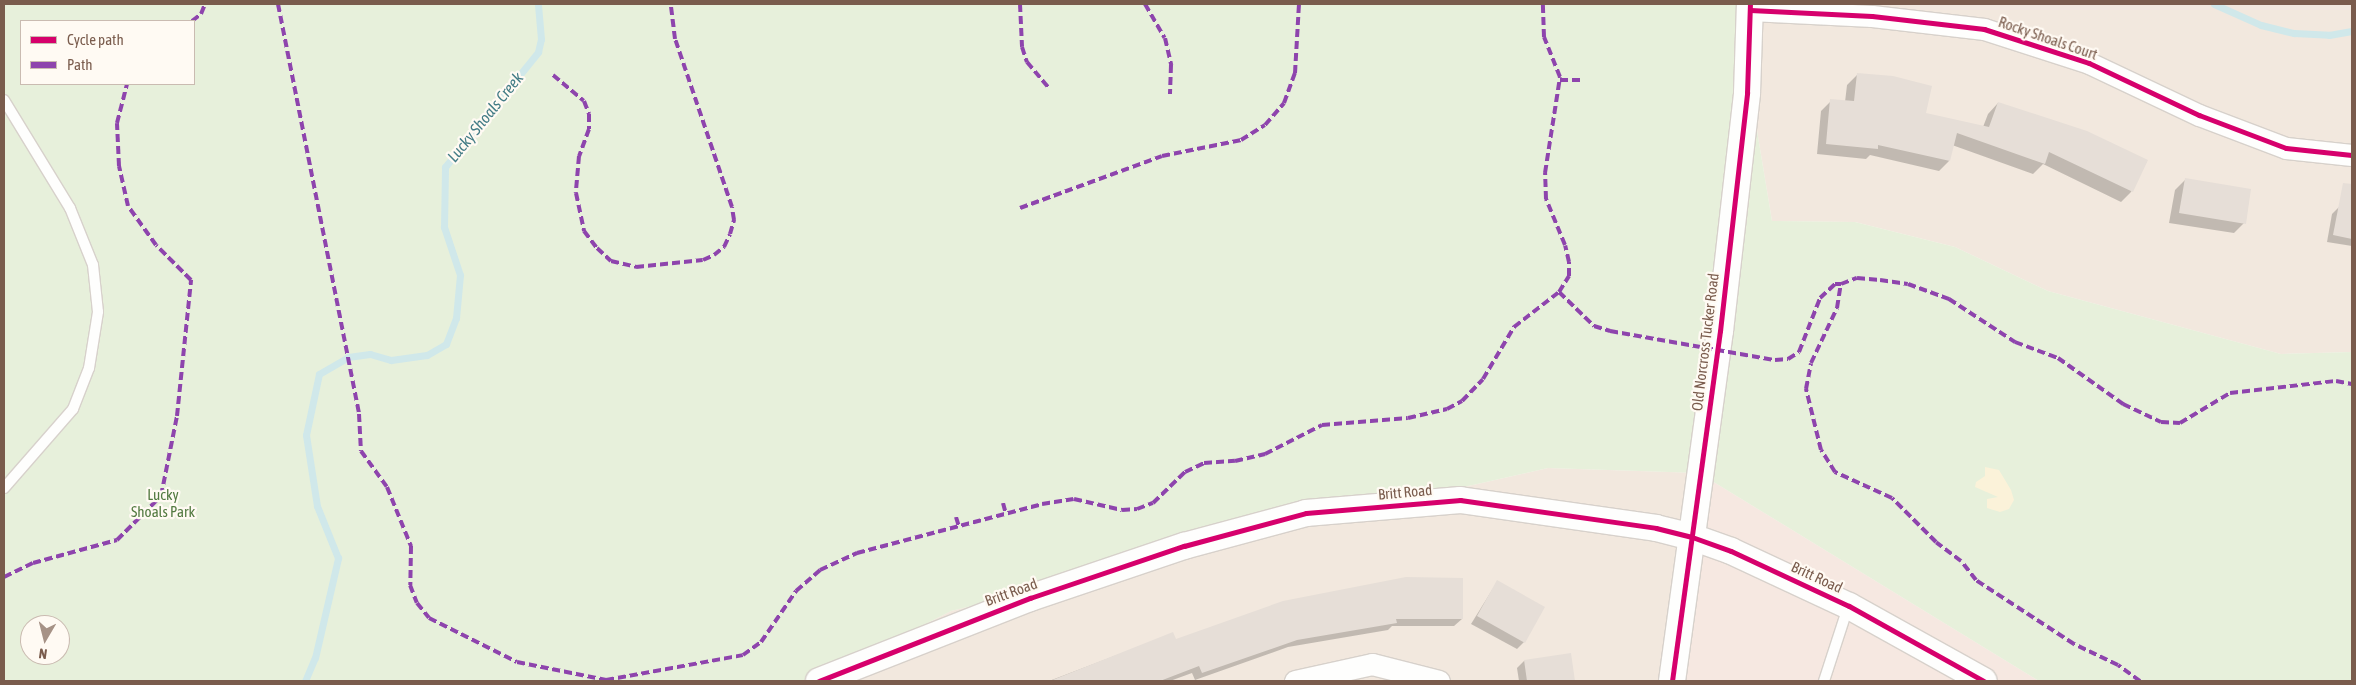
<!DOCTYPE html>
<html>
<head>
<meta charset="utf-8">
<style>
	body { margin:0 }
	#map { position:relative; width:2356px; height:685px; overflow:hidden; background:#f9f5f0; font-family:"Asap Condensed",sans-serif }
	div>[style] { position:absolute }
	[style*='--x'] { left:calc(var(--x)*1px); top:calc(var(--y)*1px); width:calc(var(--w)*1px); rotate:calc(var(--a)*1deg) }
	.residential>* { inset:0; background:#f2e8de }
	.commercial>* { inset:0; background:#f6e8e1 }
	.green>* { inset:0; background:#e7f0db }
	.sand>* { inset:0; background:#fbf2d9 }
	.shadow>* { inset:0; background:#0003 }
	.stream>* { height:7px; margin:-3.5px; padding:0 3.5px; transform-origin:3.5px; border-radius:3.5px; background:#d0e8ea }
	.building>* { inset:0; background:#e6ded7 }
	.roads { filter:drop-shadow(1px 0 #d7d1cb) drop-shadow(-1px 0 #d7d1cb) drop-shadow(0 1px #d7d1cb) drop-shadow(0 -1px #d7d1cb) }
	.service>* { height:10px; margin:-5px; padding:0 5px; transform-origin:5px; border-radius:5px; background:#fefefd }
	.minor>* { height:21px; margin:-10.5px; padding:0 10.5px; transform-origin:10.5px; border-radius:10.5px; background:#fefefd }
	.tertiary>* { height:26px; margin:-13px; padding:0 13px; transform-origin:13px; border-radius:13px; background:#fefefd }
	.quiet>* { height:4px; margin-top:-2px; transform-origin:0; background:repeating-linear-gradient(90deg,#8e44ad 0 8px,transparent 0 12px) }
	.cycleway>* { height:5px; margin:-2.5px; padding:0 2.5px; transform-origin:2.5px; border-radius:2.5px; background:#d6006c }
	span { translate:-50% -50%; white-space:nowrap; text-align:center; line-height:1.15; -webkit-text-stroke:4.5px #fffaf3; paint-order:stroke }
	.street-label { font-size:15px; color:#7a5c4d }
	.park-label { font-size:15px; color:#537a41 }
	.water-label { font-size:16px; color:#437c86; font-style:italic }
	.frame { position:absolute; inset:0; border:5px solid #7a5c4d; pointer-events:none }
	.legend { position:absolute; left:20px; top:20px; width:175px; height:65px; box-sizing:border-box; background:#fffaf3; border:1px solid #cabbb1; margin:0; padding:6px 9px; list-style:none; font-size:15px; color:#7a5c4d }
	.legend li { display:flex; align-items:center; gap:10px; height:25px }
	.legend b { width:25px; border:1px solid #cabbb1 }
	.north { position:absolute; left:20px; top:615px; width:50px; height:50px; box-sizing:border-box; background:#fffaf3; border:1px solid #cabbb1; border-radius:50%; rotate:188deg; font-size:14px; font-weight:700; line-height:20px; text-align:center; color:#7a5c4d }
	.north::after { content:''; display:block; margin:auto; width:18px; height:22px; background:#a69286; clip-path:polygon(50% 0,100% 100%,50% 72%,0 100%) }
</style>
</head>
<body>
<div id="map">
	<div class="residential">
		<i style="clip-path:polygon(1736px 4px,2352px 4px,2352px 352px,2281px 354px,2048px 291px,1955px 247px,1855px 222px,1772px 221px)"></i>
		<i style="clip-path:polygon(1548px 468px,1699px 473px,1671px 681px,814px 681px,951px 611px,1344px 514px)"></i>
	</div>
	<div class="commercial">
		<i style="clip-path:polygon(1699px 473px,2039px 681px,1671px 681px)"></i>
	</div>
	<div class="green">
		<i style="clip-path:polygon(evenodd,4px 4px,1736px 4px,1772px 221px,1855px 222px,1955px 247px,2048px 291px,2281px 354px,2352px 352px,2352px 681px,2039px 681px,1699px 473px,1548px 468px,1344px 514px,951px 611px,814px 681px,4px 681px,4px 4px,21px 21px,194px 21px,194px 84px,21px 84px,21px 21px,4px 4px,30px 625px,60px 625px,60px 655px,30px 655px,30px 625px)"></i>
	</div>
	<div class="sand">
		<i style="clip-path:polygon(1985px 467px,1999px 470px,2011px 490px,2014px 500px,2009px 509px,2000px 512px,1987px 508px,1987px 499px,1998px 497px,1975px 487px,1976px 482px,1985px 476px)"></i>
	</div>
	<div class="shadow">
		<i style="clip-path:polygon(1857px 75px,1924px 114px,1983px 127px,1988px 114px,1998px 103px,2147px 161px,2131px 192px,2121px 202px,2043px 164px,2033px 174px,1952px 145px,1949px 161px,1939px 171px,1870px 155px,1866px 159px,1817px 154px,1821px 111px,1831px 101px,1845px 102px,1847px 85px)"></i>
		<i style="clip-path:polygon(2185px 180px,2244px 223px,2234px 233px,2169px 223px,2175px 190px)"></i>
		<i style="clip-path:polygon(2339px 207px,2352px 209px,2352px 246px,2327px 242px,2332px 214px)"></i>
		<i style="clip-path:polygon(1497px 582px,1524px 642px,1517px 649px,1471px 624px)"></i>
		<i style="clip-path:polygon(1284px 602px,1462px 619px,1454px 626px,1392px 626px,1388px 630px,1288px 647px,1195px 680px,1192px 673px,1170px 681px,1049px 681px,1172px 634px,1175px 641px)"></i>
		<i style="clip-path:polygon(1570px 654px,1574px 681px,1519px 681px,1517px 668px,1524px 661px)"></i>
	</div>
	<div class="stream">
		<i style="--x:2214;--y:4;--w:51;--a:24.1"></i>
		<i style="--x:2261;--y:25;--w:34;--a:14"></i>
		<i style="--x:2294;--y:33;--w:35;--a:3"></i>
		<i style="--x:2329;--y:35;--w:23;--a:-10"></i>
		<i style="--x:305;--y:681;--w:25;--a:-67"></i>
		<i style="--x:315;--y:658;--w:103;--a:-77"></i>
		<i style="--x:338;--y:558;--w:56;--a:-112"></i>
		<i style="--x:317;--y:506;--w:72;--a:-98.8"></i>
		<i style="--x:306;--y:435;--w:62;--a:-78"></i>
		<i style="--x:319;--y:374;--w:34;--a:-30"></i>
		<i style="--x:348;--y:357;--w:22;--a:-8"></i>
		<i style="--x:370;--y:354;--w:22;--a:16"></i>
		<i style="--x:391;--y:360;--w:36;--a:-8"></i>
		<i style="--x:427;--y:355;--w:22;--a:-30"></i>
		<i style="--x:446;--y:344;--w:28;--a:-69"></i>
		<i style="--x:456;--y:318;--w:43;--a:-84.7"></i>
		<i style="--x:460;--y:275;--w:51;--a:-108.4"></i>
		<i style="--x:444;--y:227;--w:60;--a:-89"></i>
		<i style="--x:445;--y:167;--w:148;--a:-51"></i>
		<i style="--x:538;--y:52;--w:13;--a:-77"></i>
		<i style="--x:541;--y:39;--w:35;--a:-95"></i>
	</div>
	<div class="building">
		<i style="clip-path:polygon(1857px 73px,1893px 76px,1932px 86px,1926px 113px,1989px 127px,1998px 102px,2087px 131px,2148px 160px,2133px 192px,2049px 152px,2045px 164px,1957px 133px,1950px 161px,1878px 145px,1878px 149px,1826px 144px,1830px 99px,1854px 101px)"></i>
		<i style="clip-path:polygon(2185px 178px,2251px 189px,2246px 224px,2179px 213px)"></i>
		<i style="clip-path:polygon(2343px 183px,2352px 184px,2352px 239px,2333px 235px)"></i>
		<i style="clip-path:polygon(1406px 577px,1463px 578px,1463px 619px,1396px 619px,1397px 623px,1297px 640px,1202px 673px,1199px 666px,1160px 681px,1050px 681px,1173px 632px,1176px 639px,1283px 601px)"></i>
		<i style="clip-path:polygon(1497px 580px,1545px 607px,1525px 643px,1477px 616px)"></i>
		<i style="clip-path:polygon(1571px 653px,1575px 681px,1527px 681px,1524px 660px)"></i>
	</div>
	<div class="roads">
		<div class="service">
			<i style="--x:4;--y:100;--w:127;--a:58.6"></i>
			<i style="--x:70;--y:208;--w:61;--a:68"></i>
			<i style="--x:93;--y:265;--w:47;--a:83.9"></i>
			<i style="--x:98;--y:312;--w:57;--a:99.1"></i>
			<i style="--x:89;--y:368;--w:44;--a:111.3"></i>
			<i style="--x:73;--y:409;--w:105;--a:131.1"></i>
			<i style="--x:1824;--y:681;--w:78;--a:-72"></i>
		</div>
		<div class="minor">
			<i style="--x:1750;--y:10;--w:122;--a:2.8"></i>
			<i style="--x:1872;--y:16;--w:113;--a:6.6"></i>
			<i style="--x:1984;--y:29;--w:110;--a:17.9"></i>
			<i style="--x:2089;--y:63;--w:122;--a:25.3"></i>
			<i style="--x:2199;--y:115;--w:93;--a:20.8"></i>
			<i style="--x:2286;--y:148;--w:66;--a:6.1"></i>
			<i style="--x:1295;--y:681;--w:79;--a:-12.4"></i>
			<i style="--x:1372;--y:664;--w:69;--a:14.2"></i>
		</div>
		<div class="tertiary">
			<i style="--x:819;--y:681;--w:227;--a:-21.5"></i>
			<i style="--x:1030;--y:598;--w:163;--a:-18.7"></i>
			<i style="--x:1184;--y:546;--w:126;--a:-15.1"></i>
			<i style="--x:1306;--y:513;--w:155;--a:-4.8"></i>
			<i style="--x:1460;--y:500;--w:198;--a:8.1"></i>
			<i style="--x:1656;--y:528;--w:37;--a:14"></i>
			<i style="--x:1692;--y:537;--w:41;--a:19.7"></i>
			<i style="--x:1731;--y:551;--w:130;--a:25"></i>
			<i style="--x:1849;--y:606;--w:154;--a:29.1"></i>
			<i style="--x:1672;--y:681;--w:353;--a:-82.2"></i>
			<i style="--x:1720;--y:331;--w:240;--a:-83.5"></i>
			<i style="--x:1747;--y:93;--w:89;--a:-88.1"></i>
		</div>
	</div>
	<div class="quiet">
		<i style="--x:278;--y:4;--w:418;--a:78.8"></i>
		<i style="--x:359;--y:414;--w:37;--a:87"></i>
		<i style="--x:361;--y:451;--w:44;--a:54.2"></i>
		<i style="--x:387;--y:487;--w:64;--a:67.9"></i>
		<i style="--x:411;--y:546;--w:39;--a:91"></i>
		<i style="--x:410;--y:585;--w:19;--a:69"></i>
		<i style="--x:417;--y:603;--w:19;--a:51"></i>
		<i style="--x:429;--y:618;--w:98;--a:26.6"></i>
		<i style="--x:517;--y:662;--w:91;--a:11.4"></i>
		<i style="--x:606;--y:680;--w:139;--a:-10.3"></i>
		<i style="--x:743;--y:655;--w:22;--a:-36"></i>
		<i style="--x:761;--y:642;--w:62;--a:-55.5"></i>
		<i style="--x:796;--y:591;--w:32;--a:-41"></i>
		<i style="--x:820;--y:570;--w:41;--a:-24.7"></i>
		<i style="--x:857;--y:553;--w:191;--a:-14.8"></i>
		<i style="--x:1042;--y:504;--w:32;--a:-9"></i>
		<i style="--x:1074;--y:499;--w:49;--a:12.9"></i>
		<i style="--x:1122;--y:510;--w:15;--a:-4"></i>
		<i style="--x:1137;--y:509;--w:17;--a:-21"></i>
		<i style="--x:1153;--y:503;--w:45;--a:-44.1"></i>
		<i style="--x:1185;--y:472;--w:21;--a:-25"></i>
		<i style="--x:1204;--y:463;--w:31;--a:-4"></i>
		<i style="--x:1235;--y:461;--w:31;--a:-13"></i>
		<i style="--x:1265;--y:454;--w:64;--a:-27"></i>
		<i style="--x:1322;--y:425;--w:86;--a:-4.7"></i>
		<i style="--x:1408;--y:418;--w:40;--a:-13"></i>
		<i style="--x:1447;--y:409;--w:17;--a:-28"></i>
		<i style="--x:1462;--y:401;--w:30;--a:-46"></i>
		<i style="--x:1483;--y:379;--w:61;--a:-59.2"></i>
		<i style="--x:1514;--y:327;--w:57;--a:-37.9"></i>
		<i style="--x:1559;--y:292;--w:19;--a:-58"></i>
		<i style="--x:1569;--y:276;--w:14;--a:-90"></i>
		<i style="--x:1569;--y:262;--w:17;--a:-103"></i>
		<i style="--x:1565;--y:245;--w:50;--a:-112.4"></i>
		<i style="--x:1546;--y:199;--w:26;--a:-92"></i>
		<i style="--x:1545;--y:173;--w:97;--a:-81.1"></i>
		<i style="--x:1560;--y:77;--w:43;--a:-111.8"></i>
		<i style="--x:1544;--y:37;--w:33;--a:-92"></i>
		<i style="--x:1020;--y:4;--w:43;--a:87.3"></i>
		<i style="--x:1022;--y:47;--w:16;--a:72"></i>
		<i style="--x:1027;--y:62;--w:35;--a:50"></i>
		<i style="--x:1145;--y:4;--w:39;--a:60"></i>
		<i style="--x:1165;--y:38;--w:28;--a:77"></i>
		<i style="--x:1171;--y:65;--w:29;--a:92"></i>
		<i style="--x:192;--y:21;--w:11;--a:-38"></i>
		<i style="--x:201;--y:14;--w:11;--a:-68"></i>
		<i style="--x:553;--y:75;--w:40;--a:40"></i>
		<i style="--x:584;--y:101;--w:14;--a:69"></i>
		<i style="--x:589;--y:114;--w:15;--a:90"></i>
		<i style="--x:589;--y:129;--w:29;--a:110"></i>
		<i style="--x:579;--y:156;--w:37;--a:95"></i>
		<i style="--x:576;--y:193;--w:39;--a:78"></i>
		<i style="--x:584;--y:231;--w:21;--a:53"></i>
		<i style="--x:597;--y:248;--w:19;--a:43"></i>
		<i style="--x:611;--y:261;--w:26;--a:13"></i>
		<i style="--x:636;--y:267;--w:67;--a:-6"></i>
		<i style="--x:703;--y:260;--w:12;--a:-24"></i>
		<i style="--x:714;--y:255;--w:13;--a:-39"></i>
		<i style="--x:724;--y:247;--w:14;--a:-65"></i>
		<i style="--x:730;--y:234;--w:15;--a:-74"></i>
		<i style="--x:734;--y:220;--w:13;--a:-99"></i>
		<i style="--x:732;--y:207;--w:177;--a:-108.7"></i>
		<i style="--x:675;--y:39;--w:35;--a:-97"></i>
		<i style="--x:1560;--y:80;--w:20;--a:0"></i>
		<i style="--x:1020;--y:208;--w:151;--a:-20.1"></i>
		<i style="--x:1162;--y:156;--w:81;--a:-11.4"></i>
		<i style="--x:1241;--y:140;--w:28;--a:-32"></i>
		<i style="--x:1265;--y:125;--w:29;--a:-49"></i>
		<i style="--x:1284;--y:103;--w:32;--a:-70"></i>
		<i style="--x:1295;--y:73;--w:69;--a:-86.7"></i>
		<i style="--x:1559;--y:292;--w:49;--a:44.2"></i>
		<i style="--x:1594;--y:326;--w:17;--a:17"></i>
		<i style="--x:1610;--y:331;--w:168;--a:10"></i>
		<i style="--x:1775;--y:360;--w:13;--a:-4"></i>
		<i style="--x:1788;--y:359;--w:13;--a:-32"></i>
		<i style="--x:1799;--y:352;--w:58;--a:-68.7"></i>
		<i style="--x:1820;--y:298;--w:21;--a:-43"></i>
		<i style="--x:1835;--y:284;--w:6;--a:0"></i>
		<i style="--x:1003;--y:503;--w:11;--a:75"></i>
		<i style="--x:956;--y:517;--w:10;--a:73"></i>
		<i style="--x:4;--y:577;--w:32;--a:-26"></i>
		<i style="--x:33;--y:563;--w:87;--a:-15.3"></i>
		<i style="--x:117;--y:540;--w:62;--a:-45"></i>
		<i style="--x:161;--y:496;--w:82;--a:-78.7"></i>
		<i style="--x:177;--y:416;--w:137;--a:-84.1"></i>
		<i style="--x:191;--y:280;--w:49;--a:-135"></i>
		<i style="--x:156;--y:245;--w:48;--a:-125.7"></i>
		<i style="--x:128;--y:206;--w:41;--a:-102.7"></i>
		<i style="--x:119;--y:166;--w:43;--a:-92.7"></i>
		<i style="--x:117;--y:123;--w:40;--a:-75.6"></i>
		<i style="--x:2140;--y:681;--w:27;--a:-144"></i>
		<i style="--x:2118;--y:665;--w:49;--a:-154.5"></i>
		<i style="--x:2074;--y:644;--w:117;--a:-146.9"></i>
		<i style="--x:1976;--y:580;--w:24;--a:-128"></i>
		<i style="--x:1961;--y:561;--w:31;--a:-143"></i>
		<i style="--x:1936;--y:542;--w:62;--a:-135"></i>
		<i style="--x:1892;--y:498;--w:63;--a:-155.5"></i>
		<i style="--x:1835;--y:472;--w:26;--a:-122"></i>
		<i style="--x:1821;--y:450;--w:63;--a:-103.8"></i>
		<i style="--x:1806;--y:389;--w:26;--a:-79"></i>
		<i style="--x:1811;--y:363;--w:61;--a:-64.7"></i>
		<i style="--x:1837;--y:308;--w:24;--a:-81"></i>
		<i style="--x:1841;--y:284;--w:17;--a:-21"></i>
		<i style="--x:1857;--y:278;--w:23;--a:5"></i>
		<i style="--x:1880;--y:280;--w:28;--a:8"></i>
		<i style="--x:1908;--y:284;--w:44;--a:20.1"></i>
		<i style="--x:1949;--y:299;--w:79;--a:33.1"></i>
		<i style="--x:2015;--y:342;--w:46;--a:20.4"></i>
		<i style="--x:2058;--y:358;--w:80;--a:35.3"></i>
		<i style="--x:2123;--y:404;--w:42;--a:25.3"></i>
		<i style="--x:2161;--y:422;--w:19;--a:3"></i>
		<i style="--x:2180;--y:423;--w:58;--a:-31"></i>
		<i style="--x:2230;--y:393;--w:107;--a:-6.5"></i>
		<i style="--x:2336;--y:381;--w:16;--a:11"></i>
	</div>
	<div class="cycleway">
		<i style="--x:1750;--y:10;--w:122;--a:2.8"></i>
		<i style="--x:1872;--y:16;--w:113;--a:6.6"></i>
		<i style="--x:1984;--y:29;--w:110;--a:17.9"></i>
		<i style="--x:2089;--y:63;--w:122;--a:25.3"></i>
		<i style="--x:2199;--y:115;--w:93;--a:20.8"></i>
		<i style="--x:2286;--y:148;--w:66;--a:6.1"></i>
		<i style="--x:819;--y:681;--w:227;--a:-21.5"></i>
		<i style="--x:1030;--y:598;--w:163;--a:-18.7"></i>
		<i style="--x:1184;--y:546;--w:126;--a:-15.1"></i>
		<i style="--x:1306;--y:513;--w:155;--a:-4.8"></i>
		<i style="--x:1460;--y:500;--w:198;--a:8.1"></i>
		<i style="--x:1656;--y:528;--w:37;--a:14"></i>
		<i style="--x:1692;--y:537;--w:41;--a:19.7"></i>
		<i style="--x:1731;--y:551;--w:130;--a:25"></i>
		<i style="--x:1849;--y:606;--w:154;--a:29.1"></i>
		<i style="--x:1672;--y:681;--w:353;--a:-82.2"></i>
		<i style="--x:1720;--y:331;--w:240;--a:-83.5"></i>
		<i style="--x:1747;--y:93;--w:89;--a:-88.1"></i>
	</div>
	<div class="street-label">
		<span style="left:2048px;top:38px;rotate:19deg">Rocky Shoals Court</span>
		<span style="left:1705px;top:342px;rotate:-83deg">Old Norcross Tucker Road</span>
		<span style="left:1405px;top:492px;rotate:-5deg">Britt Road</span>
		<span style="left:1817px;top:577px;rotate:25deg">Britt Road</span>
		<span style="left:1011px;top:592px;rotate:-20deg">Britt Road</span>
	</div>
	<div class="park-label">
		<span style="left:163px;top:503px">Lucky<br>Shoals Park</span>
	</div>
	<div class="water-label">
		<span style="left:485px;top:117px;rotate:-51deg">Lucky Shoals Creek</span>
	</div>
	<div class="frame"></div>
	<ul class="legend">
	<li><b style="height:6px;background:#d6006c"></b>Cycle path</li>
	<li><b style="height:6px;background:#8e44ad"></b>Path</li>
	</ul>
	<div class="north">N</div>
</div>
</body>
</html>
